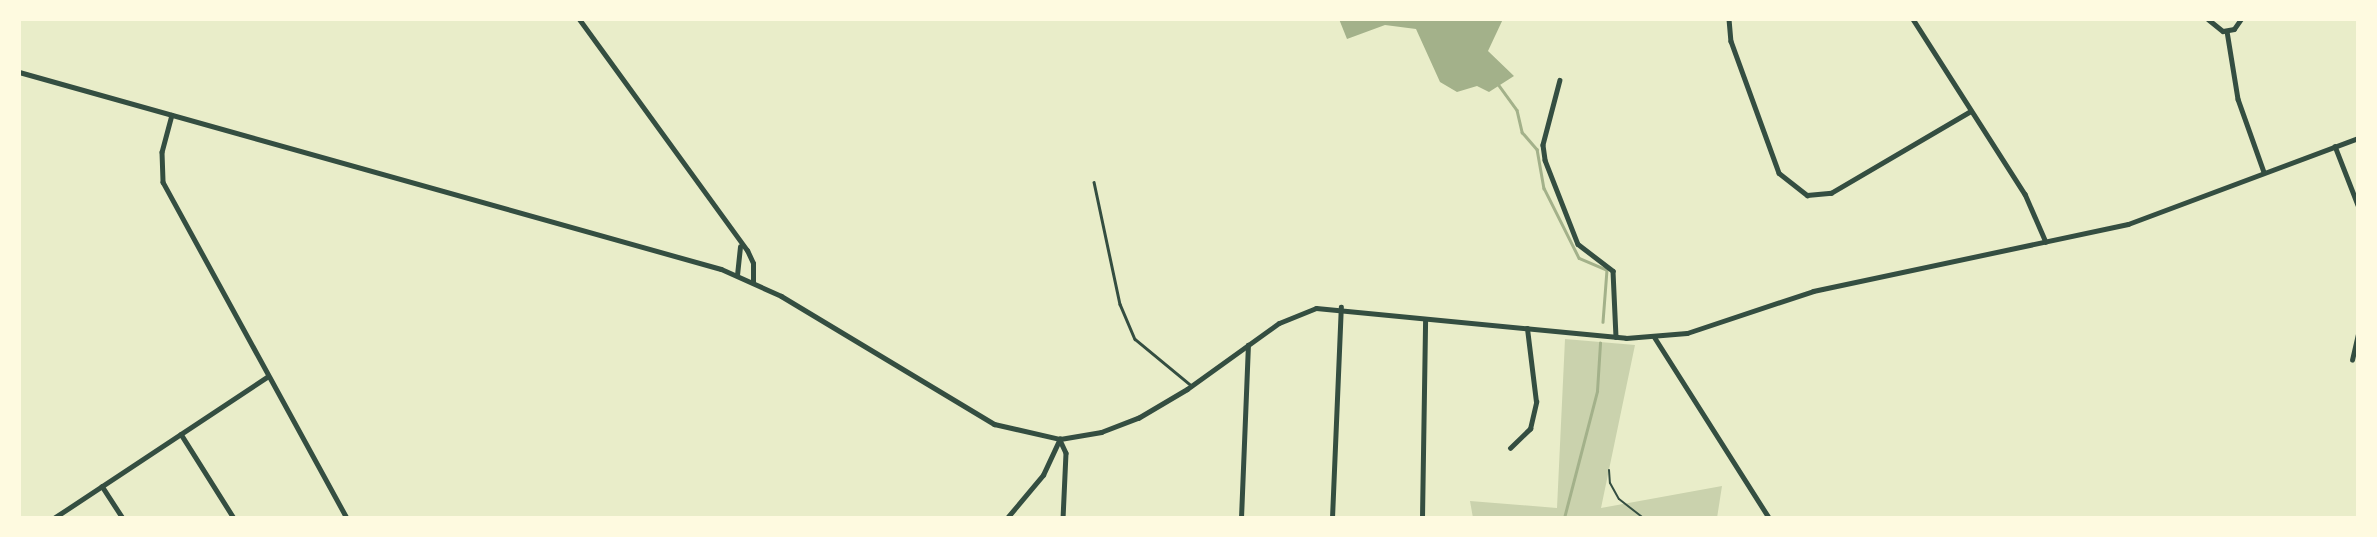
<!DOCTYPE html>
<html>
<head>
<meta charset="utf-8">
<style>
	body { margin:0 }
	#map { position:relative; width:2377px; height:537px; overflow:hidden; background:#e9edc9; font-family:"Roboto Serif",serif }
	div>[style] { position:absolute }
	[style*='--x'] { left:calc(var(--x)*1px); top:calc(var(--y)*1px); width:calc(var(--w)*1px); rotate:calc(var(--a)*1deg) }
	.green>* { inset:0; background:#cad2ad }
	.water>* { inset:0; background:#a3b18a }
	.stream>* { height:2.5px; margin:-1.25px; padding:0 1.25px; transform-origin:1.25px; border-radius:1.25px; background:#a3b18a }
	.path>* { height:2px; margin:-1px; padding:0 1px; transform-origin:1px; border-radius:1px; background:#344e41 }
	.service>* { height:2.5px; margin:-1.25px; padding:0 1.25px; transform-origin:1.25px; border-radius:1.25px; background:#344e41 }
	.minor>* { height:4.5px; margin:-2.25px; padding:0 2.25px; transform-origin:2.25px; border-radius:2.25px; background:#344e41 }
	.tertiary>* { height:5px; margin:-2.5px; padding:0 2.5px; transform-origin:2.5px; border-radius:2.5px; background:#344e41 }
	span { translate:-50% -50%; white-space:nowrap; text-align:center; line-height:1.15; -webkit-text-stroke:5px #fefae0; paint-order:stroke }
	.frame { position:absolute; inset:0; border:21px solid #fefae0; pointer-events:none }
</style>
</head>
<body>
<div id="map">
	<div class="green">
		<i style="clip-path:polygon(1565px 339px,1635px 345px,1601px 508px,1722px 486px,1717px 518px,1473px 518px,1470px 501px,1557px 508px)"></i>
	</div>
	<div class="water">
		<i style="clip-path:polygon(1339px 19px,1503px 19px,1488px 51px,1514px 76px,1489px 92px,1477px 86px,1457px 92px,1440px 82px,1416px 29px,1385px 25px,1347px 39px)"></i>
	</div>
	<div class="stream">
		<i style="--x:1498;--y:84;--w:32;--a:54"></i>
		<i style="--x:1517;--y:110;--w:23;--a:77"></i>
		<i style="--x:1522;--y:132;--w:23;--a:49"></i>
		<i style="--x:1537;--y:149;--w:40;--a:80"></i>
		<i style="--x:1544;--y:188;--w:78;--a:63.4"></i>
		<i style="--x:1579;--y:258;--w:30;--a:23"></i>
		<i style="--x:1607;--y:270;--w:52;--a:94.4"></i>
		<i style="--x:1564;--y:518;--w:131;--a:-75.4"></i>
		<i style="--x:1597;--y:391;--w:48;--a:-86.4"></i>
	</div>
	<div class="path">
		<i style="--x:1609;--y:470;--w:13;--a:86"></i>
		<i style="--x:1610;--y:483;--w:18;--a:61"></i>
		<i style="--x:1619;--y:499;--w:31;--a:38"></i>
	</div>
	<div class="service">
		<i style="--x:1094;--y:182;--w:125;--a:78"></i>
		<i style="--x:1120;--y:304;--w:38;--a:67"></i>
		<i style="--x:1135;--y:339;--w:74;--a:39.5"></i>
	</div>
	<div class="minor">
		<i style="--x:1729;--y:19;--w:22;--a:85"></i>
		<i style="--x:1731;--y:41;--w:140;--a:70"></i>
		<i style="--x:1779;--y:173;--w:36;--a:38"></i>
		<i style="--x:1807;--y:195;--w:24;--a:-5"></i>
		<i style="--x:1831;--y:193;--w:162;--a:-30.4"></i>
		<i style="--x:1913;--y:19;--w:208;--a:57.4"></i>
		<i style="--x:2025;--y:194;--w:52;--a:66.4"></i>
		<i style="--x:2208;--y:19;--w:19;--a:39"></i>
		<i style="--x:2223;--y:31;--w:11;--a:-10"></i>
		<i style="--x:2234;--y:29;--w:12;--a:-55"></i>
		<i style="--x:2227;--y:31;--w:69;--a:80.8"></i>
		<i style="--x:2238;--y:99;--w:77;--a:70.4"></i>
		<i style="--x:1560;--y:80;--w:67;--a:104.7"></i>
		<i style="--x:1543;--y:145;--w:15;--a:82"></i>
		<i style="--x:1545;--y:160;--w:90;--a:68.6"></i>
		<i style="--x:1578;--y:244;--w:44;--a:37.6"></i>
		<i style="--x:1613;--y:271;--w:66;--a:87.4"></i>
		<i style="--x:172;--y:115;--w:38;--a:105"></i>
		<i style="--x:162;--y:152;--w:30;--a:88"></i>
		<i style="--x:163;--y:182;--w:383;--a:61.3"></i>
		<i style="--x:2335;--y:146;--w:63;--a:68.7"></i>
		<i style="--x:2352;--y:360;--w:27;--a:-77"></i>
		<i style="--x:181;--y:434;--w:99;--a:57.8"></i>
		<i style="--x:1060;--y:440;--w:14;--a:65"></i>
		<i style="--x:1066;--y:453;--w:65;--a:92.6"></i>
		<i style="--x:1510;--y:448;--w:28;--a:-44"></i>
		<i style="--x:1530;--y:429;--w:28;--a:-77"></i>
		<i style="--x:1536;--y:402;--w:74;--a:-97"></i>
		<i style="--x:102;--y:486;--w:38;--a:57"></i>
		<i style="--x:54;--y:518;--w:255;--a:-33.5"></i>
		<i style="--x:1007;--y:518;--w:56;--a:-50.1"></i>
		<i style="--x:1043;--y:475;--w:40;--a:-65"></i>
		<i style="--x:1241;--y:518;--w:173;--a:-87.7"></i>
		<i style="--x:1332;--y:518;--w:211;--a:-87.6"></i>
		<i style="--x:1422;--y:518;--w:198;--a:-89.1"></i>
	</div>
	<div class="tertiary">
		<i style="--x:579;--y:19;--w:286;--a:54"></i>
		<i style="--x:747;--y:250;--w:14;--a:65"></i>
		<i style="--x:753;--y:263;--w:18;--a:90"></i>
		<i style="--x:19;--y:72;--w:729;--a:15.68"></i>
		<i style="--x:721;--y:269;--w:66;--a:24.2"></i>
		<i style="--x:781;--y:296;--w:249;--a:31"></i>
		<i style="--x:994;--y:424;--w:68;--a:12.8"></i>
		<i style="--x:1060;--y:439;--w:42;--a:-9.7"></i>
		<i style="--x:1101;--y:432;--w:40;--a:-21"></i>
		<i style="--x:1138;--y:418;--w:57;--a:-30.6"></i>
		<i style="--x:1187;--y:389;--w:113;--a:-35.7"></i>
		<i style="--x:1279;--y:323;--w:40;--a:-22"></i>
		<i style="--x:1316;--y:308;--w:311;--a:5.5"></i>
		<i style="--x:1626;--y:338;--w:61;--a:-4.7"></i>
		<i style="--x:1687;--y:333;--w:133;--a:-18.4"></i>
		<i style="--x:1813;--y:291;--w:322;--a:-12"></i>
		<i style="--x:2128;--y:224;--w:246;--a:-20.5"></i>
		<i style="--x:737;--y:275;--w:29;--a:-84"></i>
		<i style="--x:1654;--y:337;--w:214;--a:57.6"></i>
	</div>
	<div class="frame"></div>
</div>
</body>
</html>
